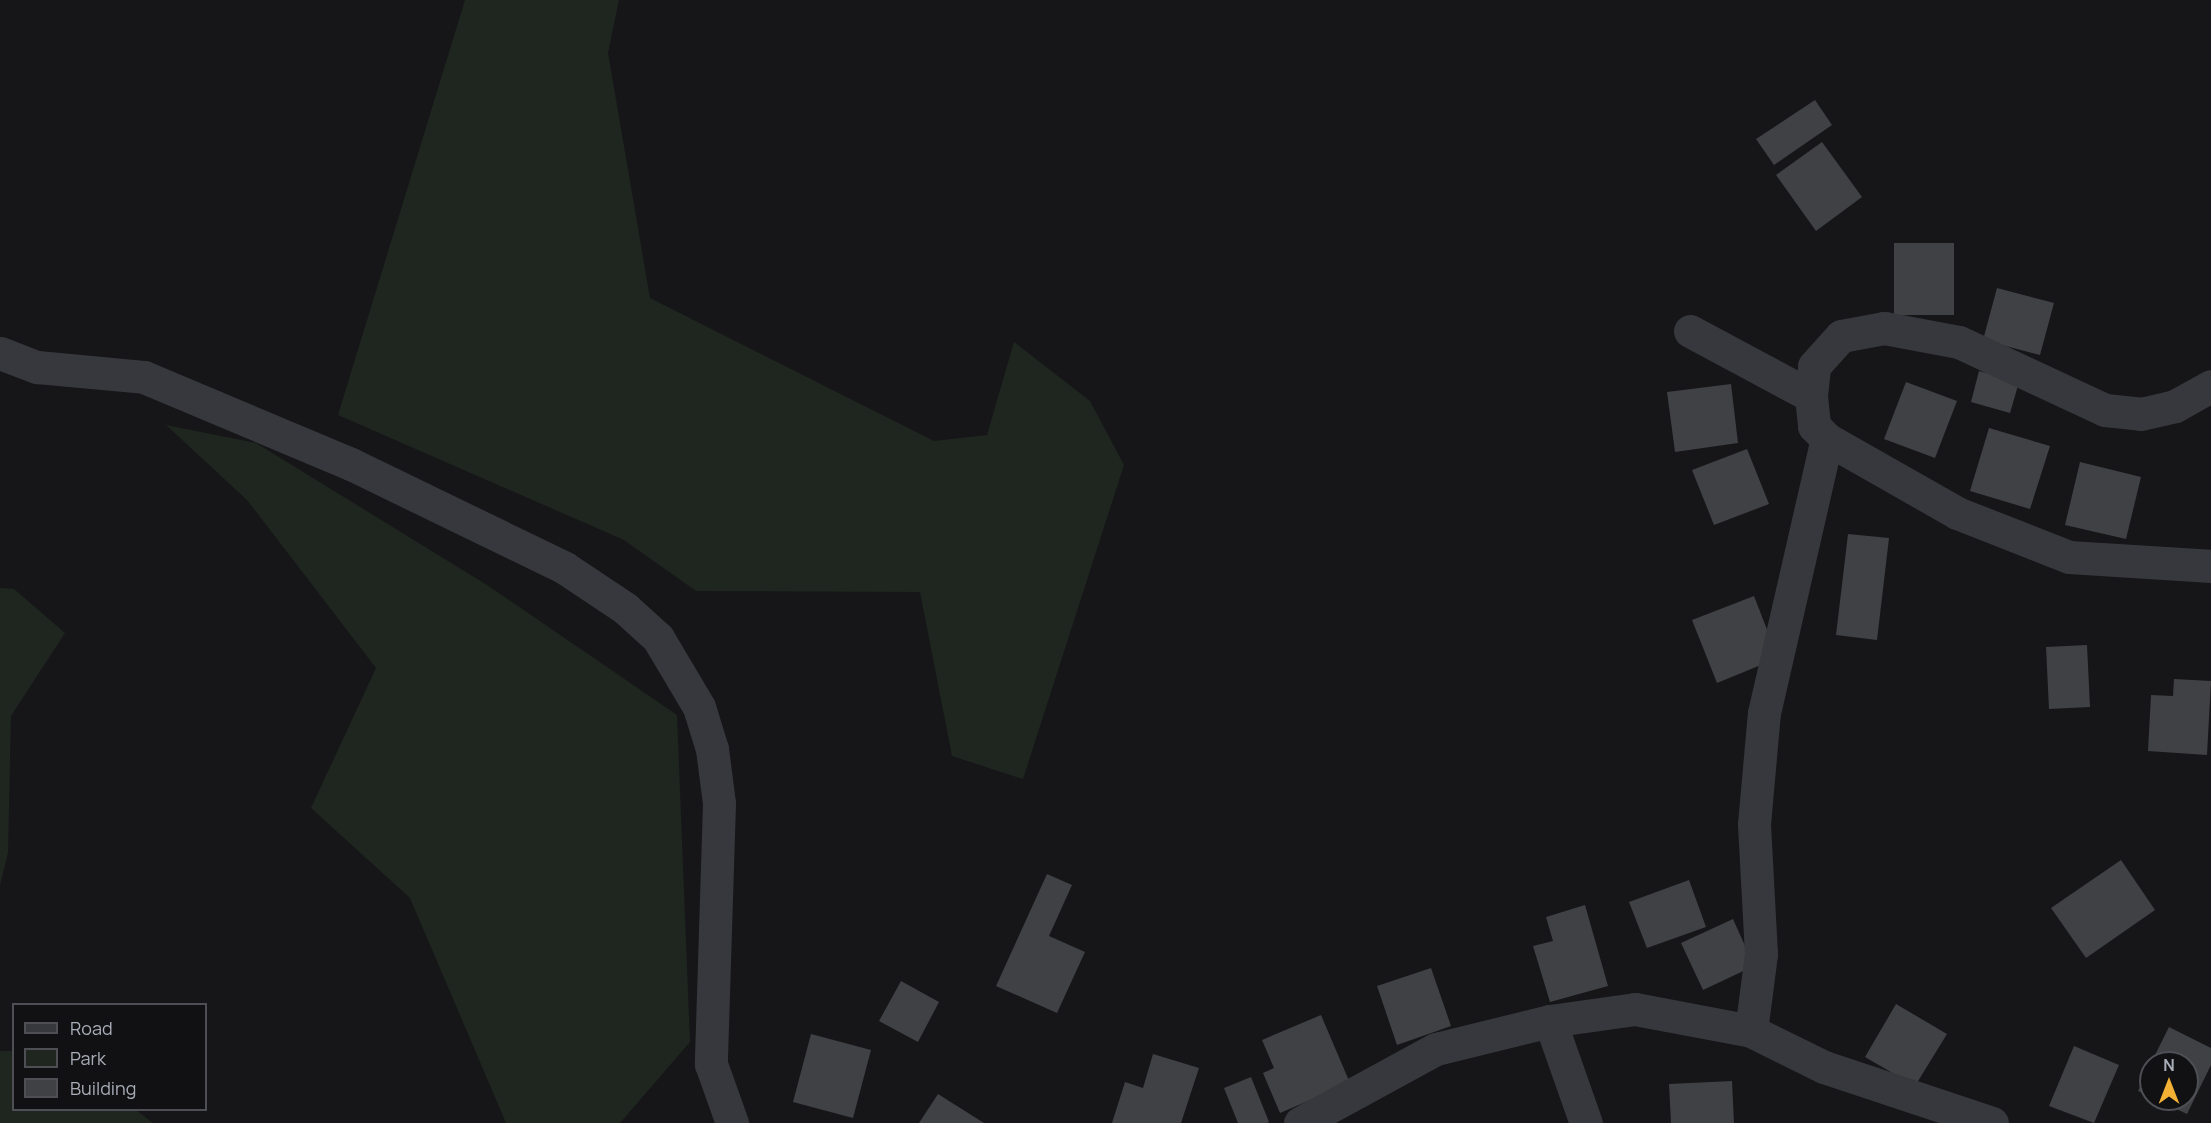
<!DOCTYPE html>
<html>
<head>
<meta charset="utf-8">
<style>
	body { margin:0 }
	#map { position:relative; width:2211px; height:1123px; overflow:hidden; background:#161618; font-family:Manrope,sans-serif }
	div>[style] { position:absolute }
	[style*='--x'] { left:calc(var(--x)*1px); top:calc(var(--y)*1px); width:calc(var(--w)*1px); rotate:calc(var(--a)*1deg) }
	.green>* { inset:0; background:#1e261f }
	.building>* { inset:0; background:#404145 }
	.street>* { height:33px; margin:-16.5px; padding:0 16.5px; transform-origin:16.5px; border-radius:16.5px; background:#37383d }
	span { translate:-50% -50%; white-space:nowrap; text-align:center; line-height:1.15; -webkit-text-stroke:4.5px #111113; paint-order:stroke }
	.legend { position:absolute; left:12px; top:1003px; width:195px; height:108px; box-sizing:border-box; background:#111113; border:2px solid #4d4f55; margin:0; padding:8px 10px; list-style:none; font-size:18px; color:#a8adb8 }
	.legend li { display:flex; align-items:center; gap:12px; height:30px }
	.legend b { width:30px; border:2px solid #4d4f55 }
	.north { position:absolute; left:2139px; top:1051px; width:60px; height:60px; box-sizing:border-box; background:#111113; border:2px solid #4d4f55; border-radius:50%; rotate:0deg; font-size:16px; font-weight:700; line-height:24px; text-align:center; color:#a8adb8 }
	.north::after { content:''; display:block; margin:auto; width:21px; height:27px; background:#f2b134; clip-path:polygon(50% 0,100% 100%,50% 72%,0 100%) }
</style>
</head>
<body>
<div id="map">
	<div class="green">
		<i style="clip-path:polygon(465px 0,619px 0,608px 53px,650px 298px,934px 441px,987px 435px,1014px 342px,1090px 401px,1124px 465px,1023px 779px,952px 756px,920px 592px,696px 591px,624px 540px,338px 415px)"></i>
		<i style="clip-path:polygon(166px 425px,256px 443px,487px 585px,677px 715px,690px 1042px,620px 1123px,506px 1123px,410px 898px,311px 808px,376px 668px,247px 500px)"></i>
		<i style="clip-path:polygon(0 588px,14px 589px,65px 633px,11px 716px,8px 853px,0 885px)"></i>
		<i style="clip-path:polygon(0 1051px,13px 1051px,14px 1110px,136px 1110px,153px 1123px,0 1123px)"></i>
	</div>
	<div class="building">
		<i style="clip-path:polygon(1815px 100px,1832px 125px,1774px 165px,1756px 139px)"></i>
		<i style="clip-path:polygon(1822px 142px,1862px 197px,1816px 231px,1776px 175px)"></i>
		<i style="clip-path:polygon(1894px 243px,1954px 243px,1954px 315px,1894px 315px)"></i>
		<i style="clip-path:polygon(1997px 288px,2054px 303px,2040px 355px,1983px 340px)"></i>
		<i style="clip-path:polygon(1979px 371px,2019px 382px,2010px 413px,1971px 402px)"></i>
		<i style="clip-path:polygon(1906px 382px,1957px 401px,1935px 458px,1884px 439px)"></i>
		<i style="clip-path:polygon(1731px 384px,1738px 443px,1675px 452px,1667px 392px)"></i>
		<i style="clip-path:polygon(1989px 428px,2050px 446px,2030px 509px,1970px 491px)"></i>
		<i style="clip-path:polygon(1747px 449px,1769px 504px,1714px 525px,1692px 470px)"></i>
		<i style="clip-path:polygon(2080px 462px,2141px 477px,2126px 539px,2065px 525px)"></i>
		<i style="clip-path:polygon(1848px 534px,1889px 538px,1877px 640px,1836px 635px)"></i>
		<i style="clip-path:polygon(1754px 596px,1778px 658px,1717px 683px,1692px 620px)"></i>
		<i style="clip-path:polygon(2087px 645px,2090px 707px,2049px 709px,2046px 647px)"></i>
		<i style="clip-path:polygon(2174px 679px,2211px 681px,2207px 755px,2148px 751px,2151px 695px,2173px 696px)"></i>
		<i style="clip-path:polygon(2121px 860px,2155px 910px,2086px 958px,2051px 908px)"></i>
		<i style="clip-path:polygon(1047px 874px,1072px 885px,1049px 936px,1085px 952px,1057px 1013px,996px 986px)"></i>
		<i style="clip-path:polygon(1689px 880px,1706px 927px,1647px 948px,1629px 902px)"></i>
		<i style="clip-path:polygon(1585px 905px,1608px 986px,1550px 1002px,1533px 946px,1553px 941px,1546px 917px)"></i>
		<i style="clip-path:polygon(1733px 919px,1754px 966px,1703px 990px,1681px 943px)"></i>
		<i style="clip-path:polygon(1431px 968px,1451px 1026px,1397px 1045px,1377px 986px)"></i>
		<i style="clip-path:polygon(901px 981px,939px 1002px,918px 1042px,879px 1021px)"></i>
		<i style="clip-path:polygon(1896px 1004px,1947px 1034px,1915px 1086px,1865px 1057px)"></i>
		<i style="clip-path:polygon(1321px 1015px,1350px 1083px,1280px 1113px,1263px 1073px,1274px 1068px,1262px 1040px)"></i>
		<i style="clip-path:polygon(2169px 1027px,2211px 1048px,2211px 1065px,2187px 1114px,2155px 1099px,2187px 1099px,2187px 1063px,2151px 1063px)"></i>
		<i style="clip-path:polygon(811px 1034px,871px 1050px,853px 1118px,793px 1102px)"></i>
		<i style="clip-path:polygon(2074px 1046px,2119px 1065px,2094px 1123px,2049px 1106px)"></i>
		<i style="clip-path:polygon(1153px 1054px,1199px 1068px,1181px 1123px,1112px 1123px,1125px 1082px,1143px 1088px)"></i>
		<i style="clip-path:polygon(2151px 1064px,2151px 1097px,2138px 1091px)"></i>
		<i style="clip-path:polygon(1251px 1077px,1269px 1122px,1267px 1123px,1238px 1123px,1224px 1088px)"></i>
		<i style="clip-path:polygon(1732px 1081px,1734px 1123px,1671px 1123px,1669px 1084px)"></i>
		<i style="clip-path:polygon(938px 1094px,984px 1123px,919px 1123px)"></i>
	</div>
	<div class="street">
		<i style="--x:1690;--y:331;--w:137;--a:28.2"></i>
		<i style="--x:1811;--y:396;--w:30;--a:84"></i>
		<i style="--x:1814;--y:426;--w:18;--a:45"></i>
		<i style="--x:1827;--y:439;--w:150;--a:29.6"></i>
		<i style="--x:1957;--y:513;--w:120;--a:21.4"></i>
		<i style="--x:2069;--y:557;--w:142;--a:3.6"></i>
		<i style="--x:0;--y:353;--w:40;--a:21"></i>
		<i style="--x:37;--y:367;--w:107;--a:5.3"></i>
		<i style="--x:144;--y:377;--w:225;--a:22.8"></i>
		<i style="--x:351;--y:464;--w:238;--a:25.9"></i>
		<i style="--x:565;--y:568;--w:72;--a:33.7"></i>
		<i style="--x:625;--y:608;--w:45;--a:42.3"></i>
		<i style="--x:658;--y:638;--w:80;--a:59.3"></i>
		<i style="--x:699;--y:707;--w:44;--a:72.8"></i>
		<i style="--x:712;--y:749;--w:54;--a:82.6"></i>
		<i style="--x:719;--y:803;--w:261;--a:91.8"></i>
		<i style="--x:711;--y:1064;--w:63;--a:70.4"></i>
		<i style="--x:1811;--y:396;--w:30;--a:-84"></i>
		<i style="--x:1814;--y:366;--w:40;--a:-48"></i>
		<i style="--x:1841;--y:336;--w:44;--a:-10.5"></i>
		<i style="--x:1884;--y:328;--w:76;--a:10.6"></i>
		<i style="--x:1959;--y:342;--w:161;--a:25"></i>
		<i style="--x:2105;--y:410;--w:36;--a:6"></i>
		<i style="--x:2141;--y:414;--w:35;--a:-13"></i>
		<i style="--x:2175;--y:406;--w:41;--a:-29.1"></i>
		<i style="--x:1550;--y:1021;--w:108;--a:70.6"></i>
		<i style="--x:1751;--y:1031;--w:78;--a:-82.6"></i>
		<i style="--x:1761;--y:954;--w:130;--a:-93.1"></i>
		<i style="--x:1754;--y:824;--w:111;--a:-84.9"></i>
		<i style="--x:1764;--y:713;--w:281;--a:-77.1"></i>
		<i style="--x:1300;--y:1123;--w:155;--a:-28.6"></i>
		<i style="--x:1436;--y:1049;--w:117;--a:-13.8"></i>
		<i style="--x:1550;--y:1021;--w:86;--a:-8"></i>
		<i style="--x:1635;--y:1009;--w:118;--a:10.7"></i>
		<i style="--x:1751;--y:1031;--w:81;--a:26.3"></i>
		<i style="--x:1824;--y:1067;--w:177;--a:18.4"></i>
	</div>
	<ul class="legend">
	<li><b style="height:8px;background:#37383d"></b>Road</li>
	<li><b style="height:16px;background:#1e261f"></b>Park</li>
	<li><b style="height:16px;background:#404145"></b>Building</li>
	</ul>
	<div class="north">N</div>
</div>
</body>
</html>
